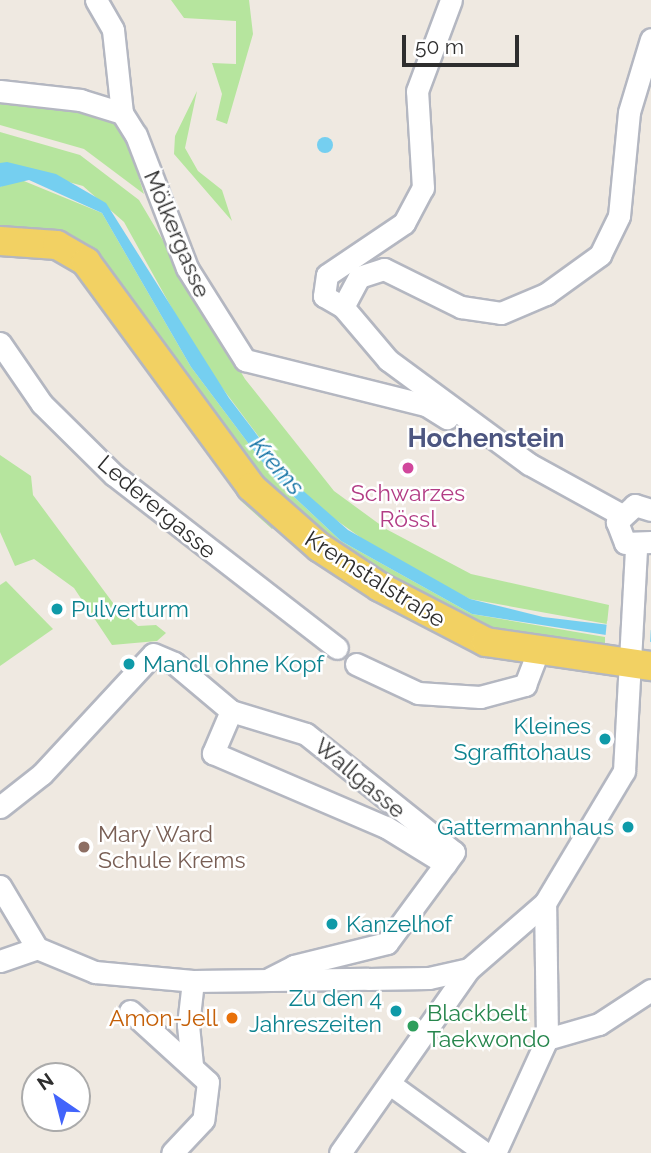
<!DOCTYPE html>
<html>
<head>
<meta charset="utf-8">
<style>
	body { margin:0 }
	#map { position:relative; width:651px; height:1153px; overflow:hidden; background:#efe9e1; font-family:Raleway,sans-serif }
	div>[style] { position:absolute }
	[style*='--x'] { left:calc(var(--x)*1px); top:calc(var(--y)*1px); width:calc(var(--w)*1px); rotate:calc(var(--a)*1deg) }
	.green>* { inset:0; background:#b6e59e }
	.water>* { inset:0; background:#75cff0 }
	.round { border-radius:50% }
	.pier>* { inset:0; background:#efe9e1 }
	.roads { filter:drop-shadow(2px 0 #b4b7c1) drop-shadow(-2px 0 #b4b7c1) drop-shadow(0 2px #b4b7c1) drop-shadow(0 -2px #b4b7c1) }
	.minor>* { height:21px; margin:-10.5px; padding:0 10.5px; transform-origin:10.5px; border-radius:10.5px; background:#fff }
	.major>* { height:28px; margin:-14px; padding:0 14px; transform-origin:14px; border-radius:14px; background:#f2d163 }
	.dots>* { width:19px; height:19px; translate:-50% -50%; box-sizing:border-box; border:4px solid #fff; border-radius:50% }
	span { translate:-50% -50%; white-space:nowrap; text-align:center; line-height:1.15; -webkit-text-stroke:5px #fff; paint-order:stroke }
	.street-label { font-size:23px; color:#2e2e2e }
	.hotel-label { font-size:23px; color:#b23c85 }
	.culture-label { font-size:23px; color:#0d838f }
	.left { translate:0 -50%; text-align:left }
	.right { translate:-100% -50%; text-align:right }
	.education-label { font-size:23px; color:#785e54 }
	.leisure-label { font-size:23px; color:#27864d }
	.food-label { font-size:23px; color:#c56008 }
	.water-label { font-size:24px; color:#0d6fa3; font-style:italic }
	.quarter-label { font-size:26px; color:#4d5680; font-weight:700 }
	.north { position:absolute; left:21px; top:1062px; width:70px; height:70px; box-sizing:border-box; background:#fff; border:2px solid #ababab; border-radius:50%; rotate:325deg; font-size:19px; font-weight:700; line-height:28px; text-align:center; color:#2e2e2e }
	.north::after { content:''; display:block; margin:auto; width:24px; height:32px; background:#4264fb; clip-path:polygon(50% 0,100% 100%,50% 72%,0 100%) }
	.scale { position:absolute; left:402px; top:35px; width:117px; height:32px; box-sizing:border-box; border:4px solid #2e2e2e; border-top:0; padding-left:9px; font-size:21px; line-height:24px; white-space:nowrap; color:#2e2e2e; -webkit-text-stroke:5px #fff; paint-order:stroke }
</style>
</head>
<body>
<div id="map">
	<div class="green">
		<i style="clip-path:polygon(171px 0,249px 0,253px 34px,227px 124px,216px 120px,222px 94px,212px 63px,236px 64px,236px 21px,184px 18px)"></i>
		<i style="clip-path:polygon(197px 91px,185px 148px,198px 171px,222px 190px,232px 221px,174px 154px,175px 136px)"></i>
		<i style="clip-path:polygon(0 96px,109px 115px,127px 139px,144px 194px,84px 149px,0 125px)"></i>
		<i style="clip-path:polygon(0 132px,80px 155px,139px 200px,245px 379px,334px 491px,386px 529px,471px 574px,609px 605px,607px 624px,470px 599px,396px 563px,325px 512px,292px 481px,199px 357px,124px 222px,83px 186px,0 163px)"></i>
		<i style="clip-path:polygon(19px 179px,102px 213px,191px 367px,276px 480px,341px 541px,472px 614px,605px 637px,605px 644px,472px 627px,324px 539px,258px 481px,107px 271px,0 232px,0 187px)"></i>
		<i style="clip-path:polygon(0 455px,31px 476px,33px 495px,116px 607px,138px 626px,156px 625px,166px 633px,157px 641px,112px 645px,74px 588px,34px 559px,15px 566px,0 532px)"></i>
		<i style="clip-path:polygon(225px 476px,274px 527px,272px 529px,241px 501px)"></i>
		<i style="clip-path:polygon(6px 581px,53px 629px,0 666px,0 585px)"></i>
	</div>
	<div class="water">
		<i class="round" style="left:317px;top:137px;width:16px;height:16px"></i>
		<i style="clip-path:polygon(7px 162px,56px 174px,106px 203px,229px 398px,292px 481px,348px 530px,470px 599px,543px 617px,651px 630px,651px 642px,472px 614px,341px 541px,276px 480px,191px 367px,102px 213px,29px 180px,0 187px,0 163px)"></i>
	</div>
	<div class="pier">
		<i style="clip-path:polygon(607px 621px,651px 626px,650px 645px,605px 641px)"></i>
	</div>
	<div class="roads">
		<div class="minor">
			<i style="--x:96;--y:0;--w:34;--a:60"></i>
			<i style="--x:113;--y:30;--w:83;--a:83.8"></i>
			<i style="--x:0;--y:91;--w:81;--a:6.4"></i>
			<i style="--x:80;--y:100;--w:44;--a:17.2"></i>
			<i style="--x:122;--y:113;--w:26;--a:58"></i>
			<i style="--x:136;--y:135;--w:142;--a:69"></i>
			<i style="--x:187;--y:268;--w:109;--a:57.8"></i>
			<i style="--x:245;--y:360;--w:187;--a:14"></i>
			<i style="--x:426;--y:405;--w:25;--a:32"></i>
			<i style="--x:343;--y:307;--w:22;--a:-150"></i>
			<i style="--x:324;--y:296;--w:21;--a:-82"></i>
			<i style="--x:327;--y:275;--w:93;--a:-34"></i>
			<i style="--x:404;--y:223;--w:40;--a:-62"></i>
			<i style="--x:423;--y:188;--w:97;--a:-93.5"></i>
			<i style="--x:417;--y:91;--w:97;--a:-69.5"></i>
			<i style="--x:0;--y:343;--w:74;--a:55.5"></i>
			<i style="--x:42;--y:404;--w:101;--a:44.6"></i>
			<i style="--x:114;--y:475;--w:282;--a:37.8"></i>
			<i style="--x:651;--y:510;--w:17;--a:-163"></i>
			<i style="--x:635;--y:505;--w:25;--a:137"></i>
			<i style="--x:617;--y:522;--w:22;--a:69"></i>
			<i style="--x:625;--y:543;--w:26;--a:-2"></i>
			<i style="--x:620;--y:514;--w:104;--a:-151.2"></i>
			<i style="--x:529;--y:464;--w:175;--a:-143.6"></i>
			<i style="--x:388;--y:360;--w:70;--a:-130.3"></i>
			<i style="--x:343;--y:307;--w:34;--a:-62"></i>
			<i style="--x:359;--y:277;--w:26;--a:-18"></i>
			<i style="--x:384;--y:269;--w:86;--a:26.3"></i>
			<i style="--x:461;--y:307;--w:40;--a:8.5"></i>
			<i style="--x:501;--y:313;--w:49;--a:-22.9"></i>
			<i style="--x:546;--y:294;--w:67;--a:-35.8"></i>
			<i style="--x:600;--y:255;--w:43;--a:-64"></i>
			<i style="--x:619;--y:216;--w:104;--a:-84.5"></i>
			<i style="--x:629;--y:112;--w:76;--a:-73.2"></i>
			<i style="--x:356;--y:664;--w:68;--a:25.1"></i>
			<i style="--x:418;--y:693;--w:62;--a:3.7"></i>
			<i style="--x:480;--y:697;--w:47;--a:-14.9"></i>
			<i style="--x:525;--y:685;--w:33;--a:-69"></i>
			<i style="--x:231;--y:711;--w:46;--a:113.2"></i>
			<i style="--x:213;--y:753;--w:188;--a:23.2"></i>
			<i style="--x:386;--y:827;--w:70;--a:31.7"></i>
			<i style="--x:0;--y:807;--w:53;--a:-38.2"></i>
			<i style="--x:42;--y:774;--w:163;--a:-47.2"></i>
			<i style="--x:153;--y:654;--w:23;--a:23"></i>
			<i style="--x:174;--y:663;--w:75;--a:40.1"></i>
			<i style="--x:231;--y:711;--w:78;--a:17"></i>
			<i style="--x:306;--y:734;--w:189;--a:38.6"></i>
			<i style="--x:454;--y:852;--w:113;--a:126.4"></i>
			<i style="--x:387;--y:943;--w:96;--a:166.1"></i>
			<i style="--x:294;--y:966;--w:27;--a:153"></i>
			<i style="--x:0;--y:886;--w:72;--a:59.2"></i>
			<i style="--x:37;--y:948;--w:63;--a:22.5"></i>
			<i style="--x:95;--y:972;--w:98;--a:5.2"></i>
			<i style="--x:193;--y:981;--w:175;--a:-0.7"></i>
			<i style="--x:368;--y:979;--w:61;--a:-0.9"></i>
			<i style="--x:429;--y:978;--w:41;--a:-12.7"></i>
			<i style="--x:0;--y:961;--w:39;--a:-19"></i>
			<i style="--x:130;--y:1011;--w:105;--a:42.3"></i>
			<i style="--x:208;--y:1082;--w:38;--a:97"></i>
			<i style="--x:203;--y:1120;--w:45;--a:133.2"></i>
			<i style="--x:547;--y:1039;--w:54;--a:-16.1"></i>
			<i style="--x:599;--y:1024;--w:62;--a:-33.2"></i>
			<i style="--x:192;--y:1065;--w:40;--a:-95.7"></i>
			<i style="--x:188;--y:1025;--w:44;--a:-83.5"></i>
			<i style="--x:390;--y:1084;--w:117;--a:36"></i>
			<i style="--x:340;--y:1153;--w:225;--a:-55"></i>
			<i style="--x:469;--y:969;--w:101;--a:-41"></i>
			<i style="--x:545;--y:903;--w:154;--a:-59.1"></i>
			<i style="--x:624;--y:771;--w:224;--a:-86.9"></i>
			<i style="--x:495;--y:1153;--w:125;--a:-65.5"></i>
			<i style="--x:547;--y:1039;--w:136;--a:-90.8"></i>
		</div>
		<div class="major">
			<i style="--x:0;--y:241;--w:57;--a:4"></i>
			<i style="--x:57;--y:245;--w:34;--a:30"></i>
			<i style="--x:86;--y:262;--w:279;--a:53.7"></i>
			<i style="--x:251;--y:487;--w:91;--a:41.4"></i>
			<i style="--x:319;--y:547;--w:73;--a:33.3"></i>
			<i style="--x:380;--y:587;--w:119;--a:27.4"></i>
			<i style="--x:486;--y:642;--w:167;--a:8.3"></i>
		</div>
	</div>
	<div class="dots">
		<i style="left:408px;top:468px;background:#d1479c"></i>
		<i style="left:57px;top:609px;background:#0f9aa8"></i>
		<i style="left:129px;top:664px;background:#0f9aa8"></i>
		<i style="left:605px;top:739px;background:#0f9aa8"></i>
		<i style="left:628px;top:827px;background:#0f9aa8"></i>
		<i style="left:84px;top:847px;background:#8d6e63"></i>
		<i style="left:332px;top:924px;background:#0f9aa8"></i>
		<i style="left:396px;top:1011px;background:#0f9aa8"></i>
		<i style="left:232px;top:1018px;background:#e8710a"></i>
		<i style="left:413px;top:1026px;background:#2e9e5b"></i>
	</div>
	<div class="street-label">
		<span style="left:177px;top:234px;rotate:67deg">Mölkergasse</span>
		<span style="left:157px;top:507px;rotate:40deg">Lederergasse</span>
		<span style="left:375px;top:579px;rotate:32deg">Kremstalstraße</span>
		<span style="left:360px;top:778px;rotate:40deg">Wallgasse</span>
	</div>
	<div class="hotel-label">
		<span style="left:408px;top:506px">Schwarzes<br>Rössl</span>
	</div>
	<div class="culture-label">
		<span class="left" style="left:71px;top:609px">Pulverturm</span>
		<span class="left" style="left:143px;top:664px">Mandl ohne Kopf</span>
		<span class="right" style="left:591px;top:739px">Kleines<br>Sgraffitohaus</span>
		<span class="right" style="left:614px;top:827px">Gattermannhaus</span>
		<span class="left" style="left:346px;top:924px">Kanzelhof</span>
		<span class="right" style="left:382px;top:1011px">Zu den 4<br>Jahreszeiten</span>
	</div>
	<div class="education-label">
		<span class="left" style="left:98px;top:847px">Mary Ward<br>Schule Krems</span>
	</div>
	<div class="leisure-label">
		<span class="left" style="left:427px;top:1026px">Blackbelt<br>Taekwondo</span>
	</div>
	<div class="food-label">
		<span class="right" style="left:218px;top:1018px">Amon-Jell</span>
	</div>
	<div class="water-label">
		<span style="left:277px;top:466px;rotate:49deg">Krems</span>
	</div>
	<div class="quarter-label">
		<span style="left:486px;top:439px">Hochenstein</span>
	</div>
	<div class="north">N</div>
	<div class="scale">50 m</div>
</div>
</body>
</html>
